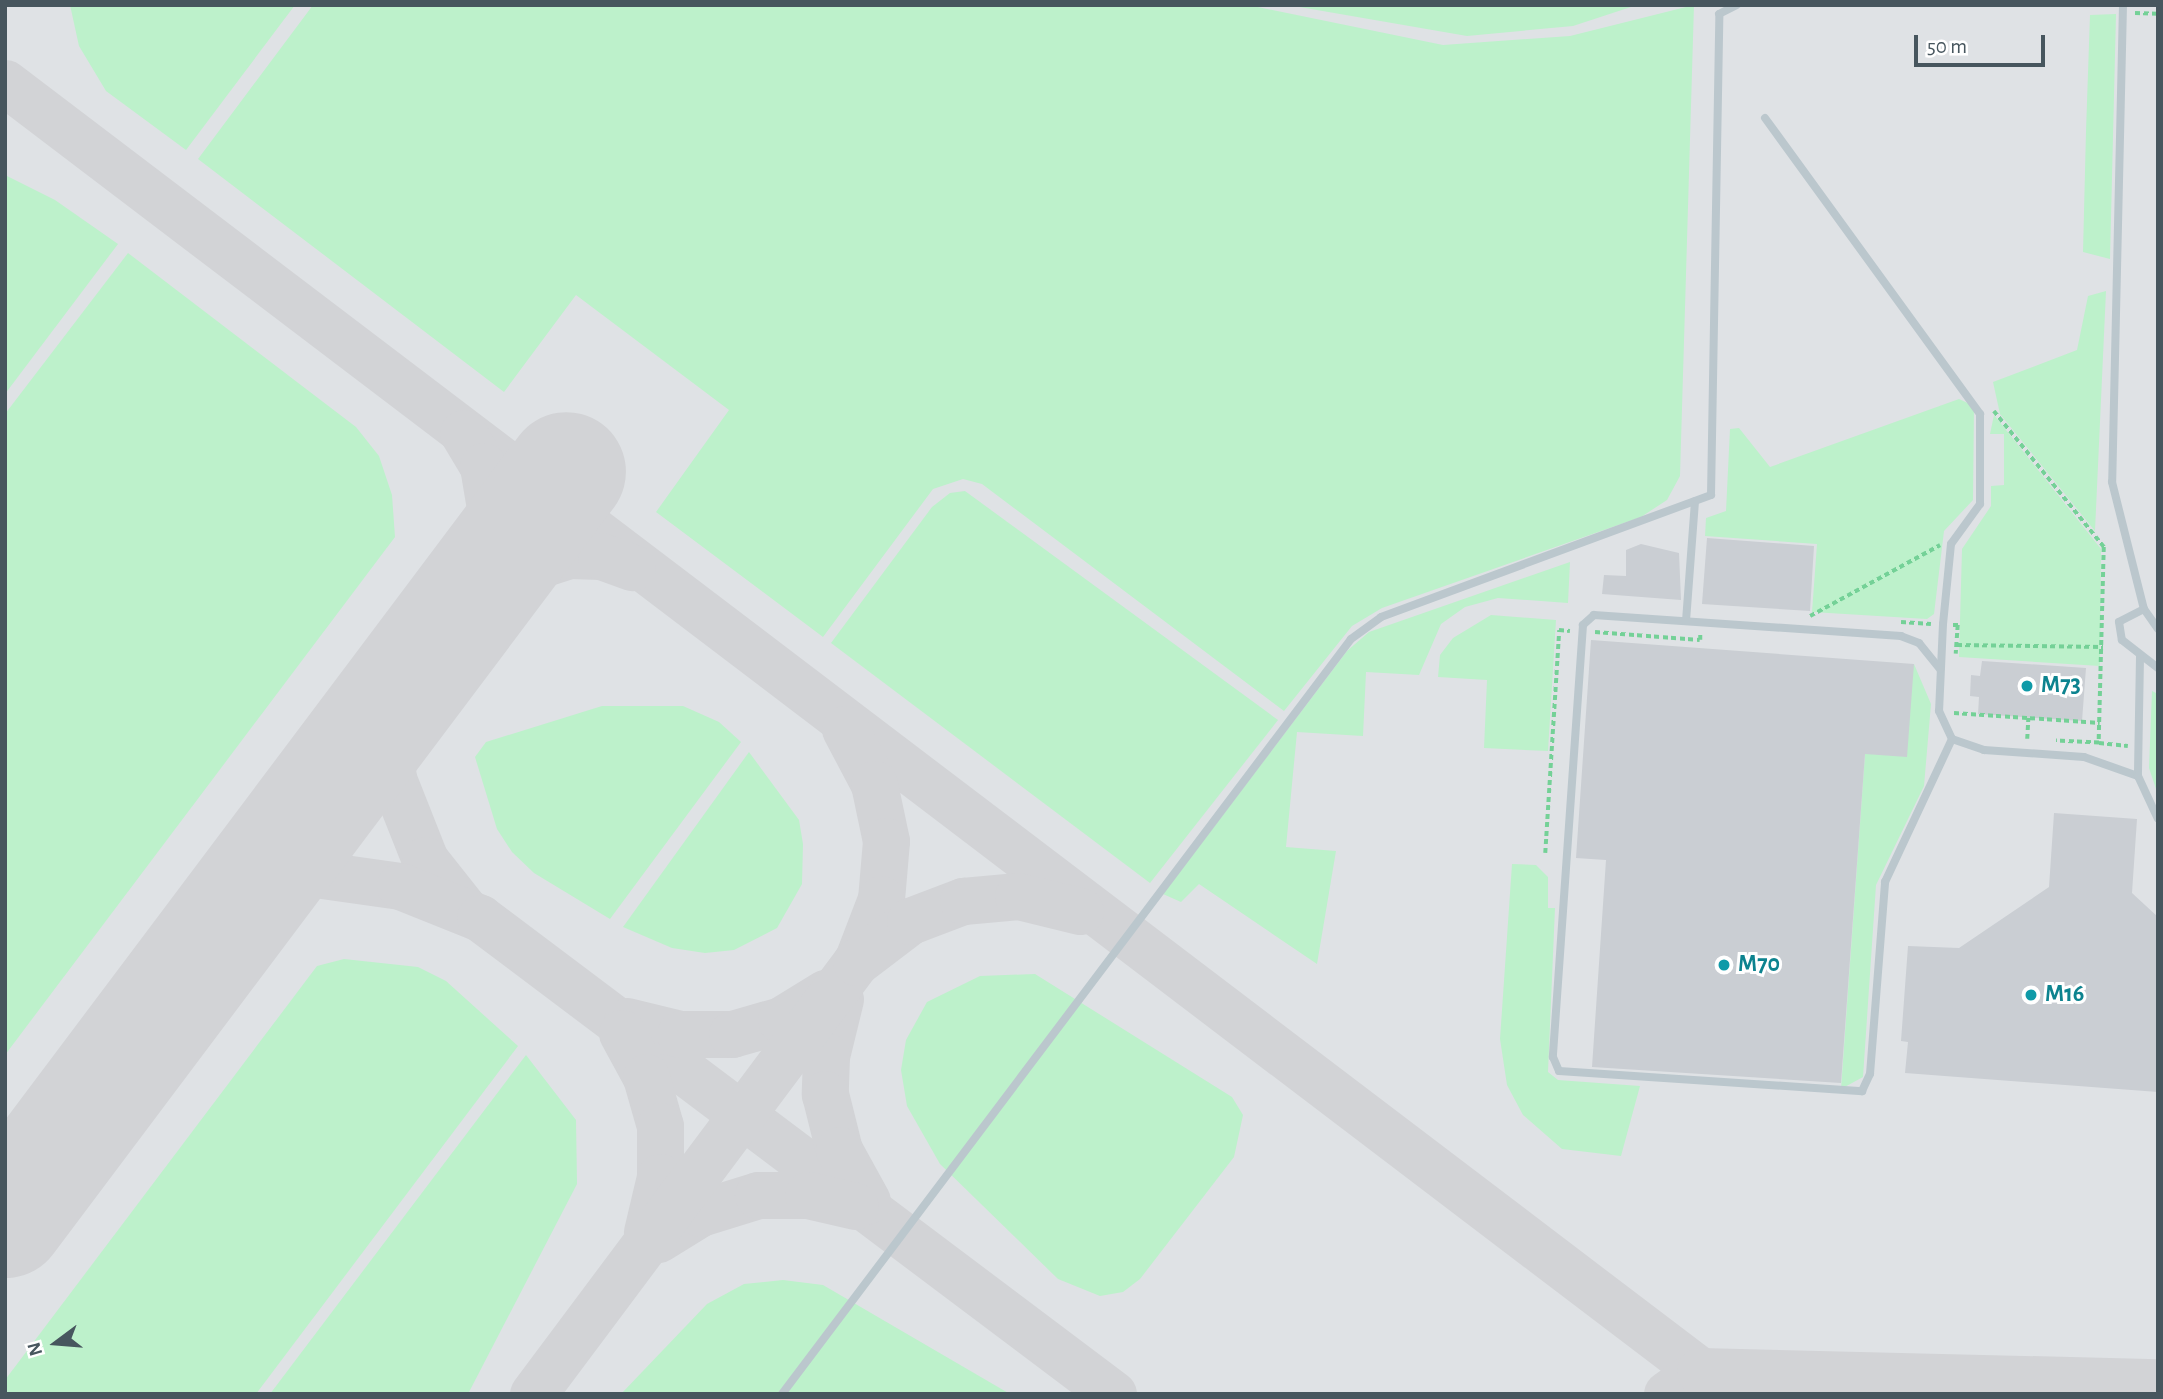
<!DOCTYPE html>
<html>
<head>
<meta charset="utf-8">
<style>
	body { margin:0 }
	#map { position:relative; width:2163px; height:1399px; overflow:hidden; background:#f3f0f0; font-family:"Alegreya Sans",sans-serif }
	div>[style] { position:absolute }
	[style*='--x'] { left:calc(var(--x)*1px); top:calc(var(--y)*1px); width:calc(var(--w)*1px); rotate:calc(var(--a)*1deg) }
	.airport>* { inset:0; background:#dfe2e5 }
	.green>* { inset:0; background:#bdf1cb }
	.taxiway>* { height:47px; margin:-23.5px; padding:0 23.5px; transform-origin:23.5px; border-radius:23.5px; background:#d2d3d6 }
	.runway>* { height:119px; margin:-59.5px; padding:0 59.5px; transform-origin:59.5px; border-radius:59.5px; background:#d2d3d6 }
	.building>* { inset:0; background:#caced3 }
	.path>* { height:3.5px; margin-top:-1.75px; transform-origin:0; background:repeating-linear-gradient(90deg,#74d197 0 5px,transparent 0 8.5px) }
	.lane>* { height:8px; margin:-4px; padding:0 4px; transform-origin:4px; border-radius:4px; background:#bbc7cd }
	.dots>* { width:19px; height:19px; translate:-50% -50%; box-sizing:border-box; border:4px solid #fff; border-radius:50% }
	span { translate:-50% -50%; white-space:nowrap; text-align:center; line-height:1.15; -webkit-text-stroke:6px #fff; paint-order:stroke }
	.culture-label { font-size:24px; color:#0d838f; font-weight:700 }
	.left { translate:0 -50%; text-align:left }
	.frame { position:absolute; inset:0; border:7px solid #47565e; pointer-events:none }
	.north { position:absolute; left:21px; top:1308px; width:70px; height:70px; -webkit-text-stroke:5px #fff; paint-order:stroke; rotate:254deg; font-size:19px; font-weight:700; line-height:28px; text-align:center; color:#47565e }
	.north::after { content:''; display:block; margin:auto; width:24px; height:32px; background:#47565e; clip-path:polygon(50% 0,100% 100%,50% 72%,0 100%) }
	.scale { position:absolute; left:1914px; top:35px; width:131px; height:32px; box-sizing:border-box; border:4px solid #47565e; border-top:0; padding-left:9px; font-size:21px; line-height:24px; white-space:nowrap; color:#47565e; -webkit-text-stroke:5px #fff; paint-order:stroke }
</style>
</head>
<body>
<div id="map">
	<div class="airport">
		<i style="clip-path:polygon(5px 5px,2158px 5px,2158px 1394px,5px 1394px)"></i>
	</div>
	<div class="green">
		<i style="clip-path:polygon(70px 5px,295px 5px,186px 150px,106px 91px,79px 46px)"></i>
		<i style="clip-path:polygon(313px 5px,1248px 5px,1443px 45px,1570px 36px,1694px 5px,1680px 476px,1667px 500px,1641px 517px,1382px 608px,1352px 626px,1284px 711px,982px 484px,963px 479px,933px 489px,823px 637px,656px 512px,729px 410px,576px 295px,504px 392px,198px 159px)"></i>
		<i style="clip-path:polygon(1288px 5px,1637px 5px,1573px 26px,1467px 36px)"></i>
		<i style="clip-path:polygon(2116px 14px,2110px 259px,2083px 252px,2086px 131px,2090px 15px)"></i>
		<i style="clip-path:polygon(5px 175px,55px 200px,118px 244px,5px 394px)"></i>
		<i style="clip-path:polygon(128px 253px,356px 427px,379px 456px,392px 495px,395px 537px,5px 1055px,5px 414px)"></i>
		<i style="clip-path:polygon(2106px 291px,2095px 531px,2000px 414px,1993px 382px,2077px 350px,2088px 296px)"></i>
		<i style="clip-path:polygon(1959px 399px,1974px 406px,1973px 500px,1944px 531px,1934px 614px,1927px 619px,1812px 612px,1817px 544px,1705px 536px,1706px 518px,1726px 511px,1730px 429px,1739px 428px,1770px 467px)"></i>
		<i style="clip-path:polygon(1994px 415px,2101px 549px,2100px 666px,1959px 657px,1962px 549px,1991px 506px,1991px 486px,2004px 485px,2004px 434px,1990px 434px)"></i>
		<i style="clip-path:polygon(965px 491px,1278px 720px,1150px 883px,831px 643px,932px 507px,950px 493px)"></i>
		<i style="clip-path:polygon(1570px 562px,1568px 603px,1498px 598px,1465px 607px,1441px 624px,1419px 675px,1366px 672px,1363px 736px,1297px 732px,1286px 847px,1336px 851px,1317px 964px,1199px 884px,1181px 902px,1163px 894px,1347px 651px,1369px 632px)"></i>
		<i style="clip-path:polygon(1491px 615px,1556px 620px,1548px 751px,1484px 748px,1487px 680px,1438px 677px,1440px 655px,1453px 638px)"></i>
		<i style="clip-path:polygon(1914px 664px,1931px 704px,1924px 786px,1876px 885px,1863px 1077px,1841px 1089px,1865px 754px)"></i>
		<i style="clip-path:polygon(2152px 691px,2158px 694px,2158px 795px,2149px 768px)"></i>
		<i style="clip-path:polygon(602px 706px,683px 706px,719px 722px,741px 742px,610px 919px,534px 873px,512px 852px,497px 829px,475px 757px,486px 742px)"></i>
		<i style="clip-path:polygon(749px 752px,799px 820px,803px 844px,802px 884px,777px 928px,734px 950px,705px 953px,672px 948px,623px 927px)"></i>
		<i style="clip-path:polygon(1512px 864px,1536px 865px,1548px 877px,1548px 908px,1555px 908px,1548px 1072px,1558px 1080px,1640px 1086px,1621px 1156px,1562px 1149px,1523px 1115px,1507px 1085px,1500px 1039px)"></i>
		<i style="clip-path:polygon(344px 959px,418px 967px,446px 981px,518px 1046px,256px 1394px,5px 1394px,5px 1380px,317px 966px)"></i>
		<i style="clip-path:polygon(1035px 974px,1232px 1097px,1243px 1115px,1234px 1157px,1140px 1279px,1123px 1292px,1100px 1296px,1058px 1279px,940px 1164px,907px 1106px,901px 1070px,906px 1040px,927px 1002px,980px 976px)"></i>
		<i style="clip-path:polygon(526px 1055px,576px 1120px,577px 1184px,468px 1394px,270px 1394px)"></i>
		<i style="clip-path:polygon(783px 1280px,823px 1285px,1010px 1394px,621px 1394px,707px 1304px,744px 1284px)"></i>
	</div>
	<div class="taxiway">
		<i style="--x:5;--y:83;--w:2129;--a:37.23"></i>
		<i style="--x:463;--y:433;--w:39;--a:59"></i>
		<i style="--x:483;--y:466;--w:49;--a:80.5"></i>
		<i style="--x:491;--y:514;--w:45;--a:96.3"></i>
		<i style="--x:486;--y:559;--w:45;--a:114.9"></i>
		<i style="--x:467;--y:600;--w:60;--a:-28.7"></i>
		<i style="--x:520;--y:571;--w:52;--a:-18.1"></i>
		<i style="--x:569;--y:555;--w:32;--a:2"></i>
		<i style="--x:601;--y:556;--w:33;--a:20"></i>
		<i style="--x:402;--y:688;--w:50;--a:105.2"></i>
		<i style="--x:389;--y:736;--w:43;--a:84.7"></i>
		<i style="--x:393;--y:779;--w:87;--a:68.4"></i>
		<i style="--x:425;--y:860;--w:63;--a:51.5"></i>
		<i style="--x:845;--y:729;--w:62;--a:62.2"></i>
		<i style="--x:874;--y:784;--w:58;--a:78.1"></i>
		<i style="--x:886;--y:841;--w:58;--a:94.9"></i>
		<i style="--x:881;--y:899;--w:64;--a:111"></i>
		<i style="--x:237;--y:911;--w:52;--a:-36.4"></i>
		<i style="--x:279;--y:880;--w:36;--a:-9"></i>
		<i style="--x:315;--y:874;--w:86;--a:8"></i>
		<i style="--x:400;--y:886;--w:86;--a:21.8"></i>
		<i style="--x:480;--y:918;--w:792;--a:36.94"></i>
		<i style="--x:840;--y:999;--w:59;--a:103.8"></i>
		<i style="--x:826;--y:1056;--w:38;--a:92"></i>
		<i style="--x:825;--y:1094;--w:58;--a:76"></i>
		<i style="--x:839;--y:1150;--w:58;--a:61.2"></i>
		<i style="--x:627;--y:1021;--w:55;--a:13.8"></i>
		<i style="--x:680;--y:1034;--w:52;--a:0"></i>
		<i style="--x:732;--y:1034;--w:51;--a:-15.9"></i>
		<i style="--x:781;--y:1020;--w:52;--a:-31.5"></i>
		<i style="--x:622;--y:1033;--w:50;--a:61.4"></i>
		<i style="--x:646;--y:1077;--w:51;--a:74.1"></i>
		<i style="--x:660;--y:1126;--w:51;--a:90"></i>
		<i style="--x:660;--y:1177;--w:57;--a:103.3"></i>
		<i style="--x:658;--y:1239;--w:49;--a:-31.8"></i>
		<i style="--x:700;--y:1213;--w:61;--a:-17.2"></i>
		<i style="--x:758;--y:1195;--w:50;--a:0"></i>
		<i style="--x:808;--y:1195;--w:48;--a:13.2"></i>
		<i style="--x:533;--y:1394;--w:539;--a:-53.22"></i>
		<i style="--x:856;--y:962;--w:68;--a:-37.2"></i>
		<i style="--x:910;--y:921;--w:57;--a:-20.7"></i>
		<i style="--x:963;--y:901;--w:55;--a:-5.2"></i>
		<i style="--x:1018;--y:896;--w:64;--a:13.6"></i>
		<i style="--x:1667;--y:1394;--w:40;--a:-34.9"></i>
		<i style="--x:1700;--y:1371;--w:458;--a:1.4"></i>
	</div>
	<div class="runway">
		<i style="--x:5;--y:1218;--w:934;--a:-53.09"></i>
	</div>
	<div class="building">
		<i style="clip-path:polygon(1707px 538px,1814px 546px,1810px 611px,1702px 604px)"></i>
		<i style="clip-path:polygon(1641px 544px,1679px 553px,1681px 600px,1602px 594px,1604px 575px,1626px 576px,1626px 550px)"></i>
		<i style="clip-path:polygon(1591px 640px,1914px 664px,1907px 757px,1865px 754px,1841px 1083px,1592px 1067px,1606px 860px,1576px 858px)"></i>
		<i style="clip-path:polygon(1982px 661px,2086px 668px,2082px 721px,1978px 714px,1979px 697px,1970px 696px,1971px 675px,1980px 676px)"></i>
		<i style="clip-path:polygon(2054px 813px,2137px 819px,2132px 893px,2158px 917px,2158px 1092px,1905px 1073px,1908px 1042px,1901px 1041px,1908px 946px,1959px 948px,2049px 887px)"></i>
	</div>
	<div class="path">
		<i style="--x:2135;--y:13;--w:23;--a:2"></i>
		<i style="--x:1994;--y:411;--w:175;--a:51"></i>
		<i style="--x:2104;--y:547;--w:196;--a:91.5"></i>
		<i style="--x:2099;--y:743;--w:43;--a:-177.3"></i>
		<i style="--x:1810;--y:616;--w:148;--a:-28.6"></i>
		<i style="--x:1901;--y:622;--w:30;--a:4"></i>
		<i style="--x:1953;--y:625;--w:5;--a:0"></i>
		<i style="--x:1958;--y:625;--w:29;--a:94"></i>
		<i style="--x:1595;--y:632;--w:105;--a:4.4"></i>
		<i style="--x:1700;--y:640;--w:7;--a:-90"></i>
		<i style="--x:1957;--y:645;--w:146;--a:0.8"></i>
		<i style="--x:1954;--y:713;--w:146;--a:3.9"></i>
		<i style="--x:2027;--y:739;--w:21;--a:-87"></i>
		<i style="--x:2099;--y:743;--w:29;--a:6"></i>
		<i style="--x:1545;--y:853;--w:223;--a:-86.4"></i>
		<i style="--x:1559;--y:630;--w:11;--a:5"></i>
	</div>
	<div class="lane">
		<i style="--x:2123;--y:5;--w:477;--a:91.3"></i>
		<i style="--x:2112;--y:482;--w:131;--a:75.9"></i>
		<i style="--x:2144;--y:609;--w:24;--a:55"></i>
		<i style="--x:1765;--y:118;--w:366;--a:54"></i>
		<i style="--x:1980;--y:414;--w:90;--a:90"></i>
		<i style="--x:1980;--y:504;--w:49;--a:125.9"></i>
		<i style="--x:1951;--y:544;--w:80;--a:95.7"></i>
		<i style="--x:1943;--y:624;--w:87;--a:92.6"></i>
		<i style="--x:1939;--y:711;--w:31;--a:65"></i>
		<i style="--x:1952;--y:739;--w:34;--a:19"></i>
		<i style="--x:1984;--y:750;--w:100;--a:4"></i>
		<i style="--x:2084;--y:757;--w:57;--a:19.4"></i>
		<i style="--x:2144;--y:609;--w:28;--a:153"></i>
		<i style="--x:2119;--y:622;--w:18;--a:81"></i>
		<i style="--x:2122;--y:640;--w:46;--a:37.9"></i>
		<i style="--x:1686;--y:621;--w:120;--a:-85.7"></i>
		<i style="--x:2140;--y:657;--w:119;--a:91"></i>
		<i style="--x:2138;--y:776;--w:47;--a:65.1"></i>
		<i style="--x:1940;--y:669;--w:33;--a:-129"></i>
		<i style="--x:1919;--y:643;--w:19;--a:-159"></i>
		<i style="--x:1901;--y:636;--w:308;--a:-176.1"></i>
		<i style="--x:1594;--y:615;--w:15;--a:138"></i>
		<i style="--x:1583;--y:625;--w:433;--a:94"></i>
		<i style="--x:1553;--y:1057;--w:15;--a:67"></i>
		<i style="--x:1559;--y:1071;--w:304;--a:3.8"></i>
		<i style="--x:1862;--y:1091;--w:19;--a:-65"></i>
		<i style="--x:1870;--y:1074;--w:193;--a:-85.5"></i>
		<i style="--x:1885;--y:882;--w:158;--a:-64.9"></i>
		<i style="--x:782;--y:1394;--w:945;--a:-53"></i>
		<i style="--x:1351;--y:639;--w:37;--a:-36"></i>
		<i style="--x:1381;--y:617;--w:352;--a:-20.3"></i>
		<i style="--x:1711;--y:495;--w:481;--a:-89"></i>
		<i style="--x:1719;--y:14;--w:20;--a:-27"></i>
	</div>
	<div class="dots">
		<i style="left:2027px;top:686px;background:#0f9aa8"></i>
		<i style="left:1724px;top:965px;background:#0f9aa8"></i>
		<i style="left:2031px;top:995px;background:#0f9aa8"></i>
	</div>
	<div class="culture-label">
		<span class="left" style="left:2041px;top:686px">M73</span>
		<span class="left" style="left:1738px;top:965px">M70</span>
		<span class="left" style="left:2045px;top:995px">M16</span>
	</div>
	<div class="frame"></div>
	<div class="north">N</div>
	<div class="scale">50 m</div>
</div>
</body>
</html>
